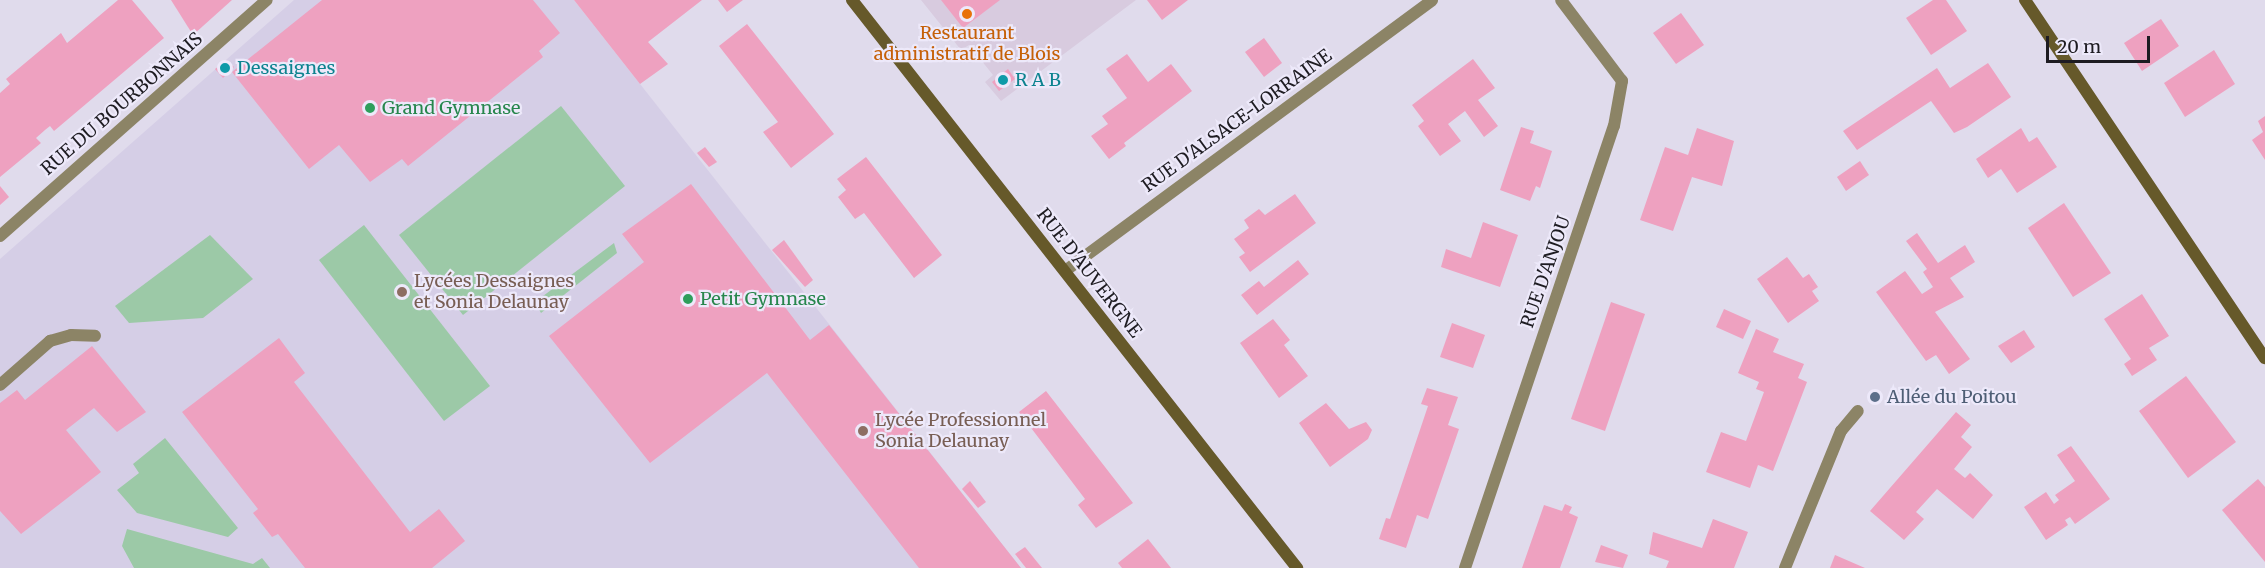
<!DOCTYPE html>
<html>
<head>
<meta charset="utf-8">
<style>
	body { margin:0 }
	#map { position:relative; width:2265px; height:568px; overflow:hidden; background:#e0dbec; font-family:Merriweather,serif }
	div>[style] { position:absolute }
	[style*='--x'] { left:calc(var(--x)*1px); top:calc(var(--y)*1px); width:calc(var(--w)*1px); rotate:calc(var(--a)*1deg) }
	.commercial>* { inset:0; background:#d8cbdf }
	.built>* { inset:0; background:#d5cee6 }
	.green>* { inset:0; background:#9cc9a7 }
	.building>* { inset:0; background:#eea1c0 }
	.service>* { height:12px; margin:-6px; padding:0 6px; transform-origin:6px; border-radius:6px; background:#8c8466 }
	.minor>* { height:12px; margin:-6px; padding:0 6px; transform-origin:6px; border-radius:6px; background:#8c8466 }
	.secondary>* { height:12px; margin:-6px; padding:0 6px; transform-origin:6px; border-radius:6px; background:#66592a }
	.dots>* { width:16px; height:16px; translate:-50% -50%; box-sizing:border-box; border:3px solid #ede9fa; border-radius:50% }
	span { translate:-50% -50%; white-space:nowrap; text-align:center; line-height:1.15; -webkit-text-stroke:4.5px #ede9fa; paint-order:stroke }
	.food-label { font-size:18px; color:#c56008 }
	.culture-label { font-size:18px; color:#0d838f }
	.left { translate:0 -50%; text-align:left }
	.street-label { font-size:18px; color:#1e1c22 }
	.leisure-label { font-size:18px; color:#27864d }
	.education-label { font-size:18px; color:#785e54 }
	.service-label { font-size:18px; color:#4e5e75 }
	.scale { position:absolute; left:2046px; top:36px; width:104px; height:27px; box-sizing:border-box; border:3px solid #1e1c22; border-top:0; padding-left:8px; font-size:18px; line-height:21px; white-space:nowrap; color:#1e1c22; -webkit-text-stroke:4px #ede9fa; paint-order:stroke }
</style>
</head>
<body>
<div id="map">
	<div class="commercial">
		<i style="clip-path:polygon(921px 0,1136px 0,1001px 101px,985px 82px,993px 75px,969px 45px,961px 50px)"></i>
	</div>
	<div class="built">
		<i style="clip-path:polygon(294px 0,574px 0,1021px 568px,0 568px,0 259px)"></i>
	</div>
	<div class="green">
		<i style="clip-path:polygon(561px 106px,625px 186px,463px 315px,399px 235px)"></i>
		<i style="clip-path:polygon(364px 225px,490px 386px,444px 421px,319px 260px)"></i>
		<i style="clip-path:polygon(210px 235px,253px 279px,203px 318px,129px 323px,115px 306px)"></i>
		<i style="clip-path:polygon(614px 243px,617px 253px,541px 313px,535px 302px)"></i>
		<i style="clip-path:polygon(165px 438px,238px 528px,228px 537px,137px 513px,117px 490px,139px 473px,133px 464px)"></i>
		<i style="clip-path:polygon(127px 529px,253px 564px,262px 558px,270px 568px,134px 568px,122px 546px)"></i>
	</div>
	<div class="building">
		<i style="clip-path:polygon(118px 0,132px 0,164px 38px,54px 131px,50px 126px,45px 130px,36px 138px,41px 143px,0 177px,0 93px,10px 84px,6px 79px,61px 33px,67px 43px)"></i>
		<i style="clip-path:polygon(171px 0,232px 0,193px 35px)"></i>
		<i style="clip-path:polygon(322px 0,533px 0,560px 33px,539px 51px,543px 57px,408px 166px,402px 159px,370px 182px,339px 145px,309px 169px,232px 72px)"></i>
		<i style="clip-path:polygon(574px 0,702px 0,648px 42px,668px 64px,640px 84px)"></i>
		<i style="clip-path:polygon(718px 0,743px 0,727px 12px)"></i>
		<i style="clip-path:polygon(941px 0,1000px 0,963px 28px)"></i>
		<i style="clip-path:polygon(1147px 0,1188px 0,1162px 20px)"></i>
		<i style="clip-path:polygon(1933px 0,1946px 0,1967px 31px,1931px 55px,1906px 18px)"></i>
		<i style="clip-path:polygon(1681px 13px,1704px 45px,1676px 64px,1653px 33px)"></i>
		<i style="clip-path:polygon(2161px 19px,2179px 46px,2142px 71px,2124px 43px)"></i>
		<i style="clip-path:polygon(747px 24px,834px 134px,791px 168px,763px 132px,778px 122px,719px 46px)"></i>
		<i style="clip-path:polygon(1264px 38px,1282px 63px,1264px 77px,1245px 52px)"></i>
		<i style="clip-path:polygon(2214px 50px,2235px 84px,2185px 117px,2164px 83px)"></i>
		<i style="clip-path:polygon(1127px 54px,1148px 82px,1171px 64px,1192px 91px,1124px 143px,1126px 146px,1109px 159px,1091px 136px,1108px 124px,1102px 116px,1127px 98px,1106px 69px)"></i>
		<i style="clip-path:polygon(1473px 59px,1495px 88px,1478px 100px,1498px 126px,1484px 137px,1465px 111px,1448px 124px,1461px 141px,1440px 156px,1418px 126px,1424px 121px,1412px 105px)"></i>
		<i style="clip-path:polygon(227px 60px,234px 67px,223px 78px,215px 69px)"></i>
		<i style="clip-path:polygon(1988px 63px,2011px 97px,1967px 127px,1954px 133px,1931px 101px,1857px 150px,1843px 131px,1937px 68px,1950px 88px)"></i>
		<i style="clip-path:polygon(1008px 69px,1015px 79px,999px 91px,992px 82px)"></i>
		<i style="clip-path:polygon(2265px 116px,2265px 160px,2252px 140px,2263px 132px,2258px 121px)"></i>
		<i style="clip-path:polygon(1521px 127px,1534px 131px,1530px 143px,1552px 151px,1540px 188px,1536px 186px,1530px 201px,1500px 190px)"></i>
		<i style="clip-path:polygon(1697px 128px,1734px 141px,1722px 186px,1692px 177px,1673px 231px,1640px 220px,1665px 147px,1688px 155px)"></i>
		<i style="clip-path:polygon(2021px 128px,2029px 142px,2037px 137px,2057px 167px,2017px 193px,2001px 169px,1988px 178px,1976px 159px)"></i>
		<i style="clip-path:polygon(705px 147px,717px 162px,709px 167px,697px 153px)"></i>
		<i style="clip-path:polygon(866px 157px,942px 255px,914px 278px,864px 213px,855px 219px,838px 197px,846px 190px,837px 179px)"></i>
		<i style="clip-path:polygon(1860px 161px,1869px 175px,1846px 191px,1837px 177px)"></i>
		<i style="clip-path:polygon(691px 184px,810px 340px,829px 325px,1021px 568px,919px 568px,767px 373px,650px 463px,549px 336px,644px 262px,622px 234px)"></i>
		<i style="clip-path:polygon(0 186px,9px 197px,0 205px)"></i>
		<i style="clip-path:polygon(1295px 194px,1316px 223px,1250px 272px,1239px 257px,1245px 253px,1234px 239px,1249px 228px,1244px 220px,1259px 209px,1265px 215px)"></i>
		<i style="clip-path:polygon(2064px 203px,2111px 273px,2073px 297px,2028px 228px)"></i>
		<i style="clip-path:polygon(1483px 222px,1518px 235px,1500px 287px,1441px 267px,1446px 249px,1471px 258px)"></i>
		<i style="clip-path:polygon(1917px 233px,1938px 263px,1965px 245px,1975px 262px,1950px 278px,1964px 297px,1935px 312px,1970px 359px,1949px 374px,1936px 355px,1926px 361px,1876px 292px,1905px 271px,1922px 294px,1933px 287px,1923px 272px,1927px 269px,1906px 241px)"></i>
		<i style="clip-path:polygon(784px 240px,813px 280px,805px 287px,772px 250px)"></i>
		<i style="clip-path:polygon(1787px 257px,1803px 278px,1809px 274px,1818px 287px,1812px 291px,1819px 301px,1788px 323px,1757px 279px)"></i>
		<i style="clip-path:polygon(1298px 260px,1309px 274px,1257px 315px,1241px 295px,1259px 281px,1264px 287px)"></i>
		<i style="clip-path:polygon(2142px 294px,2169px 336px,2149px 348px,2157px 360px,2132px 376px,2124px 364px,2131px 359px,2104px 319px)"></i>
		<i style="clip-path:polygon(1611px 302px,1645px 314px,1605px 431px,1571px 419px)"></i>
		<i style="clip-path:polygon(1724px 309px,1751px 321px,1743px 339px,1716px 327px)"></i>
		<i style="clip-path:polygon(1273px 319px,1290px 340px,1284px 345px,1308px 376px,1279px 398px,1240px 343px)"></i>
		<i style="clip-path:polygon(1452px 323px,1485px 335px,1473px 368px,1440px 357px)"></i>
		<i style="clip-path:polygon(1756px 329px,1779px 339px,1773px 352px,1804px 364px,1798px 378px,1807px 382px,1773px 471px,1758px 465px,1750px 488px,1706px 472px,1721px 432px,1746px 441px,1764px 392px,1756px 389px,1759px 382px,1738px 373px)"></i>
		<i style="clip-path:polygon(2024px 330px,2035px 347px,2011px 363px,1998px 346px)"></i>
		<i style="clip-path:polygon(279px 338px,305px 373px,294px 382px,410px 532px,439px 509px,465px 541px,432px 568px,305px 568px,278px 534px,272px 537px,253px 513px,258px 509px,182px 412px)"></i>
		<i style="clip-path:polygon(92px 346px,146px 412px,117px 432px,94px 408px,66px 430px,101px 472px,21px 534px,0 511px,0 403px,17px 390px,25px 400px)"></i>
		<i style="clip-path:polygon(2186px 376px,2236px 442px,2188px 478px,2139px 411px)"></i>
		<i style="clip-path:polygon(1427px 388px,1458px 397px,1448px 425px,1459px 429px,1428px 519px,1417px 515px,1406px 548px,1379px 539px,1386px 518px,1390px 519px,1428px 406px,1421px 404px)"></i>
		<i style="clip-path:polygon(1046px 391px,1133px 503px,1096px 528px,1078px 505px,1085px 499px,1019px 412px)"></i>
		<i style="clip-path:polygon(1326px 403px,1349px 429px,1366px 422px,1372px 430px,1368px 439px,1330px 467px,1299px 423px)"></i>
		<i style="clip-path:polygon(1956px 412px,1971px 425px,1961px 437px,1972px 447px,1954px 469px,1965px 478px,1970px 473px,1993px 495px,1973px 519px,1937px 489px,1916px 512px,1924px 519px,1904px 540px,1870px 511px)"></i>
		<i style="clip-path:polygon(2071px 446px,2110px 499px,2075px 524px,2070px 517px,2065px 520px,2068px 525px,2046px 540px,2024px 507px,2046px 492px,2054px 504px,2059px 500px,2055px 495px,2075px 481px,2057px 455px)"></i>
		<i style="clip-path:polygon(2258px 479px,2265px 487px,2265px 562px,2222px 510px)"></i>
		<i style="clip-path:polygon(970px 481px,986px 502px,978px 508px,962px 489px)"></i>
		<i style="clip-path:polygon(1565px 504px,1572px 507px,1569px 513px,1578px 517px,1560px 568px,1522px 568px,1544px 505px,1562px 511px)"></i>
		<i style="clip-path:polygon(1713px 519px,1748px 532px,1734px 568px,1666px 568px,1669px 561px,1649px 554px,1653px 532px,1702px 548px)"></i>
		<i style="clip-path:polygon(1148px 539px,1171px 568px,1122px 568px,1118px 563px)"></i>
		<i style="clip-path:polygon(1601px 545px,1628px 555px,1623px 568px,1595px 562px)"></i>
		<i style="clip-path:polygon(1025px 547px,1042px 568px,1026px 568px,1015px 554px)"></i>
		<i style="clip-path:polygon(1835px 555px,1865px 568px,1830px 568px)"></i>
	</div>
	<div class="service">
		<i style="--x:0;--y:385;--w:67;--a:-41.3"></i>
		<i style="--x:50;--y:341;--w:22;--a:-16"></i>
		<i style="--x:71;--y:335;--w:24;--a:2"></i>
	</div>
	<div class="minor">
		<i style="--x:0;--y:236;--w:356;--a:-41.5"></i>
		<i style="--x:1065;--y:271;--w:456;--a:-36.4"></i>
		<i style="--x:1465;--y:568;--w:466;--a:-71.4"></i>
		<i style="--x:1614;--y:126;--w:46;--a:-79.9"></i>
		<i style="--x:1622;--y:81;--w:101;--a:-127"></i>
		<i style="--x:1785;--y:568;--w:148;--a:-67.8"></i>
		<i style="--x:1841;--y:431;--w:26;--a:-50"></i>
	</div>
	<div class="secondary">
		<i style="--x:852;--y:0;--w:722;--a:51.92"></i>
		<i style="--x:2025;--y:0;--w:431;--a:56.2"></i>
	</div>
	<div class="dots">
		<i style="left:967px;top:14px;background:#e8710a"></i>
		<i style="left:225px;top:68px;background:#0f9aa8"></i>
		<i style="left:1003px;top:80px;background:#0f9aa8"></i>
		<i style="left:370px;top:108px;background:#2e9e5b"></i>
		<i style="left:402px;top:292px;background:#8d6e63"></i>
		<i style="left:688px;top:299px;background:#2e9e5b"></i>
		<i style="left:1875px;top:397px;background:#5c6f8a"></i>
		<i style="left:863px;top:431px;background:#8d6e63"></i>
	</div>
	<div class="food-label">
		<span style="left:967px;top:44px">Restaurant<br>administratif de Blois</span>
	</div>
	<div class="culture-label">
		<span class="left" style="left:237px;top:68px">Dessaignes</span>
		<span class="left" style="left:1015px;top:80px">R A B</span>
	</div>
	<div class="street-label">
		<span style="left:122px;top:104px;rotate:-41deg">RUE DU BOURBONNAIS</span>
		<span style="left:1237px;top:121px;rotate:-36deg">RUE D'ALSACE-LORRAINE</span>
		<span style="left:1546px;top:272px;rotate:-71deg">RUE D'ANJOU</span>
		<span style="left:1089px;top:273px;rotate:52deg">RUE D'AUVERGNE</span>
	</div>
	<div class="leisure-label">
		<span class="left" style="left:382px;top:108px">Grand Gymnase</span>
		<span class="left" style="left:700px;top:299px">Petit Gymnase</span>
	</div>
	<div class="education-label">
		<span class="left" style="left:414px;top:292px">Lycées Dessaignes<br>et Sonia Delaunay</span>
		<span class="left" style="left:875px;top:431px">Lycée Professionnel<br>Sonia Delaunay</span>
	</div>
	<div class="service-label">
		<span class="left" style="left:1887px;top:397px">Allée du Poitou</span>
	</div>
	<div class="scale">20 m</div>
</div>
</body>
</html>
